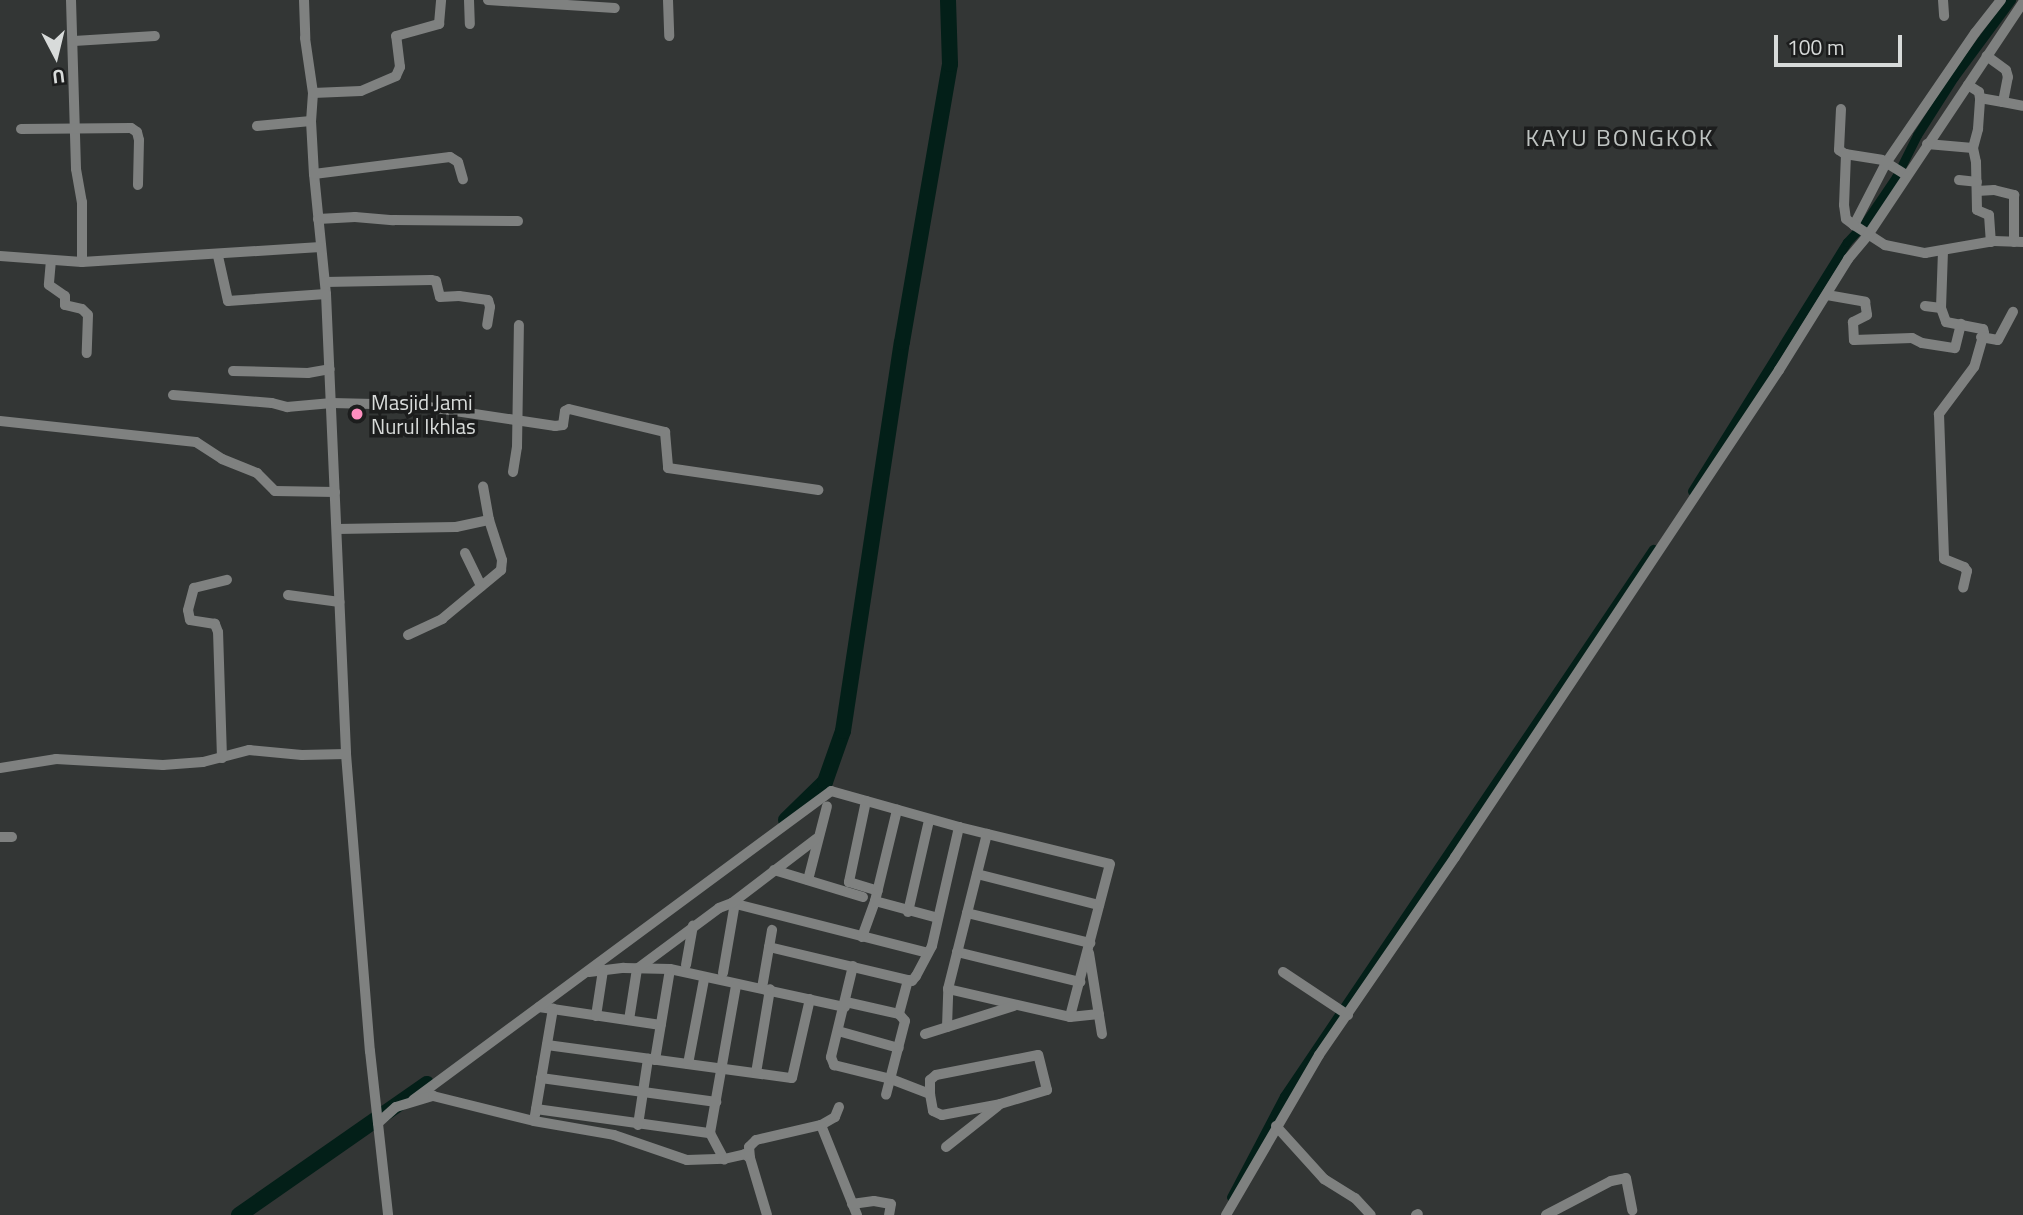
<!DOCTYPE html>
<html>
<head>
<meta charset="utf-8">
<style>
	body { margin:0 }
	#map { position:relative; width:2023px; height:1215px; overflow:hidden; background:#333635; font-family:"Titillium Web",sans-serif }
	div>[style] { position:absolute }
	[style*='--x'] { left:calc(var(--x)*1px); top:calc(var(--y)*1px); width:calc(var(--w)*1px); rotate:calc(var(--a)*1deg) }
	.canal>* { height:9px; margin:-4.5px; padding:0 4.5px; transform-origin:4.5px; border-radius:4.5px; background:#031f18 }
	.river>* { height:16px; margin:-8px; padding:0 8px; transform-origin:8px; border-radius:8px; background:#031f18 }
	.minor>* { height:10px; margin:-5px; padding:0 5px; transform-origin:5px; border-radius:5px; background:#7f8180 }
	.dots>* { width:19px; height:19px; translate:-50% -50%; box-sizing:border-box; border:4px solid #1c1d1d; border-radius:50% }
	span { translate:-50% -50%; white-space:nowrap; text-align:center; line-height:1.15; -webkit-text-stroke:7px #1c1d1d; paint-order:stroke }
	.poi-label { font-size:21px; color:#d8dbda }
	.left { translate:0 -50%; text-align:left }
	.quarter-label { font-size:24px; color:#bec3c1; letter-spacing:2px }
	.north { position:absolute; left:21px; top:21px; width:70px; height:70px; -webkit-text-stroke:5px #1c1d1d; paint-order:stroke; rotate:173deg; font-size:19px; font-weight:700; line-height:28px; text-align:center; color:#d8dbda }
	.north::after { content:''; display:block; margin:auto; width:24px; height:32px; background:#d8dbda; clip-path:polygon(50% 0,100% 100%,50% 72%,0 100%) }
	.scale { position:absolute; left:1774px; top:35px; width:128px; height:32px; box-sizing:border-box; border:4px solid #d8dbda; border-top:0; padding-left:9px; font-size:21px; line-height:24px; white-space:nowrap; color:#d8dbda; -webkit-text-stroke:5px #1c1d1d; paint-order:stroke }
</style>
</head>
<body>
<div id="map">
	<div class="canal">
		<i style="--x:1692;--y:491;--w:293;--a:-58.1"></i>
		<i style="--x:1847;--y:242;--w:25;--a:-47"></i>
		<i style="--x:1864;--y:224;--w:57;--a:-55.8"></i>
		<i style="--x:1896;--y:177;--w:47;--a:-63.4"></i>
		<i style="--x:1917;--y:135;--w:69;--a:-57.5"></i>
		<i style="--x:1954;--y:77;--w:96;--a:-53.5"></i>
		<i style="--x:1231;--y:1197;--w:114;--a:-62.3"></i>
		<i style="--x:1284;--y:1096;--w:660;--a:-56"></i>
	</div>
	<div class="river">
		<i style="--x:786;--y:820;--w:54;--a:-44.3"></i>
		<i style="--x:825;--y:782;--w:54;--a:-70.6"></i>
		<i style="--x:843;--y:731;--w:393;--a:-81.4"></i>
		<i style="--x:902;--y:342;--w:282;--a:-80.2"></i>
		<i style="--x:950;--y:64;--w:64;--a:-91.8"></i>
		<i style="--x:239;--y:1215;--w:229;--a:-34.9"></i>
	</div>
	<div class="minor">
		<i style="--x:71;--y:0;--w:169;--a:88.3"></i>
		<i style="--x:76;--y:169;--w:34;--a:80"></i>
		<i style="--x:82;--y:202;--w:60;--a:90"></i>
		<i style="--x:304;--y:0;--w:38;--a:88"></i>
		<i style="--x:305;--y:38;--w:56;--a:81.7"></i>
		<i style="--x:313;--y:93;--w:28;--a:94"></i>
		<i style="--x:311;--y:121;--w:53;--a:86.8"></i>
		<i style="--x:314;--y:174;--w:121;--a:84.3"></i>
		<i style="--x:326;--y:294;--w:460;--a:87.5"></i>
		<i style="--x:346;--y:754;--w:298;--a:85.4"></i>
		<i style="--x:370;--y:1051;--w:165;--a:83.7"></i>
		<i style="--x:469;--y:0;--w:24;--a:88"></i>
		<i style="--x:488;--y:0;--w:127;--a:3.6"></i>
		<i style="--x:668;--y:0;--w:36;--a:88"></i>
		<i style="--x:1943;--y:0;--w:16;--a:86"></i>
		<i style="--x:2001;--y:0;--w:42;--a:128.2"></i>
		<i style="--x:1975;--y:33;--w:158;--a:124.4"></i>
		<i style="--x:1886;--y:163;--w:70;--a:117.3"></i>
		<i style="--x:1854;--y:225;--w:37;--a:33"></i>
		<i style="--x:1885;--y:245;--w:41;--a:11.3"></i>
		<i style="--x:1925;--y:253;--w:70;--a:-9.9"></i>
		<i style="--x:1994;--y:241;--w:29;--a:2"></i>
		<i style="--x:74;--y:41;--w:81;--a:-3.5"></i>
		<i style="--x:1968;--y:85;--w:13;--a:32"></i>
		<i style="--x:1979;--y:92;--w:6;--a:81"></i>
		<i style="--x:1980;--y:98;--w:23;--a:10"></i>
		<i style="--x:2003;--y:102;--w:25;--a:-79"></i>
		<i style="--x:2008;--y:77;--w:7;--a:-106"></i>
		<i style="--x:2006;--y:70;--w:24;--a:-144"></i>
		<i style="--x:313;--y:93;--w:48;--a:-2.4"></i>
		<i style="--x:361;--y:91;--w:38;--a:-23"></i>
		<i style="--x:396;--y:76;--w:10;--a:-66"></i>
		<i style="--x:400;--y:67;--w:31;--a:-97"></i>
		<i style="--x:396;--y:36;--w:45;--a:-15.6"></i>
		<i style="--x:439;--y:24;--w:24;--a:-85"></i>
		<i style="--x:2003;--y:102;--w:20;--a:11"></i>
		<i style="--x:1841;--y:109;--w:41;--a:92.8"></i>
		<i style="--x:1839;--y:150;--w:7;--a:34"></i>
		<i style="--x:1845;--y:154;--w:37;--a:9"></i>
		<i style="--x:1882;--y:160;--w:28;--a:32"></i>
		<i style="--x:257;--y:126;--w:54;--a:-5.3"></i>
		<i style="--x:21;--y:129;--w:110;--a:-0.5"></i>
		<i style="--x:131;--y:128;--w:7;--a:34"></i>
		<i style="--x:137;--y:132;--w:8;--a:76"></i>
		<i style="--x:139;--y:140;--w:45;--a:91.3"></i>
		<i style="--x:1927;--y:144;--w:46;--a:5"></i>
		<i style="--x:1973;--y:148;--w:20;--a:-75"></i>
		<i style="--x:1978;--y:129;--w:31;--a:-86"></i>
		<i style="--x:1973;--y:148;--w:14;--a:78"></i>
		<i style="--x:1976;--y:162;--w:48;--a:88.8"></i>
		<i style="--x:1977;--y:210;--w:13;--a:23"></i>
		<i style="--x:1989;--y:215;--w:27;--a:86"></i>
		<i style="--x:1846;--y:154;--w:51;--a:92.2"></i>
		<i style="--x:1844;--y:205;--w:14;--a:82"></i>
		<i style="--x:1846;--y:219;--w:10;--a:37"></i>
		<i style="--x:314;--y:174;--w:137;--a:-7.1"></i>
		<i style="--x:450;--y:157;--w:9;--a:32"></i>
		<i style="--x:458;--y:162;--w:18;--a:74"></i>
		<i style="--x:1959;--y:180;--w:18;--a:6"></i>
		<i style="--x:1977;--y:191;--w:17;--a:-3"></i>
		<i style="--x:1994;--y:190;--w:21;--a:14"></i>
		<i style="--x:2014;--y:195;--w:47;--a:90"></i>
		<i style="--x:318;--y:219;--w:37;--a:-3"></i>
		<i style="--x:355;--y:217;--w:38;--a:5"></i>
		<i style="--x:393;--y:220;--w:125;--a:0.5"></i>
		<i style="--x:0;--y:256;--w:82;--a:4.2"></i>
		<i style="--x:82;--y:262;--w:239;--a:-3.6"></i>
		<i style="--x:218;--y:256;--w:46;--a:77.5"></i>
		<i style="--x:228;--y:301;--w:98;--a:-4.1"></i>
		<i style="--x:51;--y:260;--w:25;--a:95"></i>
		<i style="--x:49;--y:285;--w:19;--a:35"></i>
		<i style="--x:65;--y:296;--w:9;--a:90"></i>
		<i style="--x:65;--y:305;--w:17;--a:13"></i>
		<i style="--x:82;--y:309;--w:8;--a:45"></i>
		<i style="--x:88;--y:315;--w:38;--a:92"></i>
		<i style="--x:325;--y:282;--w:106;--a:-1.1"></i>
		<i style="--x:431;--y:280;--w:5;--a:11"></i>
		<i style="--x:436;--y:281;--w:16;--a:76"></i>
		<i style="--x:440;--y:297;--w:19;--a:-3"></i>
		<i style="--x:459;--y:296;--w:29;--a:8"></i>
		<i style="--x:488;--y:300;--w:7;--a:74"></i>
		<i style="--x:490;--y:307;--w:18;--a:99"></i>
		<i style="--x:1827;--y:295;--w:39;--a:10"></i>
		<i style="--x:1865;--y:302;--w:13;--a:81"></i>
		<i style="--x:1867;--y:315;--w:16;--a:153"></i>
		<i style="--x:1853;--y:322;--w:18;--a:87"></i>
		<i style="--x:1854;--y:340;--w:58;--a:-2"></i>
		<i style="--x:1912;--y:338;--w:11;--a:27"></i>
		<i style="--x:1922;--y:343;--w:33;--a:9"></i>
		<i style="--x:1955;--y:348;--w:25;--a:-76"></i>
		<i style="--x:1925;--y:306;--w:16;--a:7"></i>
		<i style="--x:1941;--y:308;--w:58;--a:-88"></i>
		<i style="--x:1941;--y:308;--w:15;--a:70"></i>
		<i style="--x:1946;--y:322;--w:38;--a:11"></i>
		<i style="--x:1983;--y:329;--w:4;--a:76"></i>
		<i style="--x:1984;--y:333;--w:35;--a:106"></i>
		<i style="--x:1974;--y:367;--w:59;--a:126.7"></i>
		<i style="--x:1939;--y:414;--w:145;--a:88"></i>
		<i style="--x:1944;--y:559;--w:22;--a:22"></i>
		<i style="--x:1964;--y:567;--w:5;--a:53"></i>
		<i style="--x:1967;--y:571;--w:17;--a:103"></i>
		<i style="--x:1981;--y:337;--w:17;--a:10"></i>
		<i style="--x:1998;--y:340;--w:32;--a:-62"></i>
		<i style="--x:233;--y:371;--w:75;--a:1.5"></i>
		<i style="--x:308;--y:373;--w:22;--a:-10"></i>
		<i style="--x:173;--y:395;--w:99;--a:4.6"></i>
		<i style="--x:272;--y:403;--w:16;--a:15"></i>
		<i style="--x:287;--y:407;--w:45;--a:-5.1"></i>
		<i style="--x:332;--y:403;--w:83;--a:1.4"></i>
		<i style="--x:415;--y:405;--w:142;--a:8.5"></i>
		<i style="--x:555;--y:426;--w:8;--a:-7"></i>
		<i style="--x:563;--y:425;--w:14;--a:-82"></i>
		<i style="--x:565;--y:411;--w:4;--a:-27"></i>
		<i style="--x:569;--y:409;--w:99;--a:13.5"></i>
		<i style="--x:665;--y:432;--w:36;--a:85"></i>
		<i style="--x:668;--y:468;--w:152;--a:8.3"></i>
		<i style="--x:0;--y:421;--w:197;--a:6.1"></i>
		<i style="--x:196;--y:442;--w:31;--a:33"></i>
		<i style="--x:222;--y:459;--w:38;--a:22"></i>
		<i style="--x:257;--y:473;--w:25;--a:45"></i>
		<i style="--x:275;--y:491;--w:60;--a:1"></i>
		<i style="--x:513;--y:472;--w:25;--a:-81"></i>
		<i style="--x:517;--y:447;--w:122;--a:-89.1"></i>
		<i style="--x:337;--y:529;--w:119;--a:-1"></i>
		<i style="--x:456;--y:527;--w:34;--a:-12"></i>
		<i style="--x:465;--y:553;--w:37;--a:64"></i>
		<i style="--x:288;--y:595;--w:52;--a:7.7"></i>
		<i style="--x:408;--y:635;--w:38;--a:-25"></i>
		<i style="--x:442;--y:619;--w:77;--a:-39.7"></i>
		<i style="--x:501;--y:570;--w:10;--a:-84"></i>
		<i style="--x:502;--y:560;--w:42;--a:-108"></i>
		<i style="--x:489;--y:520;--w:34;--a:-100"></i>
		<i style="--x:222;--y:758;--w:126;--a:-91.8"></i>
		<i style="--x:218;--y:632;--w:9;--a:-111"></i>
		<i style="--x:215;--y:624;--w:25;--a:-171"></i>
		<i style="--x:190;--y:620;--w:10;--a:-101"></i>
		<i style="--x:188;--y:610;--w:23;--a:-75"></i>
		<i style="--x:194;--y:588;--w:34;--a:-14"></i>
		<i style="--x:0;--y:768;--w:57;--a:-9.1"></i>
		<i style="--x:56;--y:759;--w:107;--a:3.2"></i>
		<i style="--x:163;--y:765;--w:40;--a:-4.3"></i>
		<i style="--x:203;--y:762;--w:48;--a:-14.6"></i>
		<i style="--x:249;--y:750;--w:53;--a:5.4"></i>
		<i style="--x:302;--y:755;--w:44;--a:-1.3"></i>
		<i style="--x:866;--y:801;--w:83;--a:101.9"></i>
		<i style="--x:849;--y:882;--w:30;--a:17"></i>
		<i style="--x:959;--y:827;--w:155;--a:13.8"></i>
		<i style="--x:1110;--y:864;--w:158;--a:104.7"></i>
		<i style="--x:0;--y:837;--w:12;--a:0"></i>
		<i style="--x:774;--y:870;--w:93;--a:16.9"></i>
		<i style="--x:977;--y:874;--w:126;--a:14.3"></i>
		<i style="--x:808;--y:880;--w:76;--a:-75.6"></i>
		<i style="--x:875;--y:901;--w:65;--a:15.1"></i>
		<i style="--x:732;--y:903;--w:202;--a:14.3"></i>
		<i style="--x:908;--y:912;--w:94;--a:-77.1"></i>
		<i style="--x:967;--y:913;--w:127;--a:13.7"></i>
		<i style="--x:862;--y:937;--w:38;--a:-70"></i>
		<i style="--x:875;--y:901;--w:94;--a:-76.4"></i>
		<i style="--x:769;--y:947;--w:143;--a:13.4"></i>
		<i style="--x:957;--y:952;--w:127;--a:13.7"></i>
		<i style="--x:1089;--y:953;--w:82;--a:80.9"></i>
		<i style="--x:686;--y:965;--w:40;--a:-80"></i>
		<i style="--x:853;--y:966;--w:94;--a:103.6"></i>
		<i style="--x:831;--y:1057;--w:9;--a:69"></i>
		<i style="--x:834;--y:1065;--w:59;--a:13.8"></i>
		<i style="--x:891;--y:1079;--w:42;--a:21"></i>
		<i style="--x:930;--y:1094;--w:17;--a:80"></i>
		<i style="--x:933;--y:1111;--w:10;--a:24"></i>
		<i style="--x:942;--y:1115;--w:59;--a:-10.7"></i>
		<i style="--x:1000;--y:1104;--w:49;--a:-16.6"></i>
		<i style="--x:1047;--y:1090;--w:36;--a:-104"></i>
		<i style="--x:1038;--y:1055;--w:104;--a:168.9"></i>
		<i style="--x:936;--y:1075;--w:8;--a:140"></i>
		<i style="--x:930;--y:1080;--w:14;--a:90"></i>
		<i style="--x:589;--y:972;--w:35;--a:-7"></i>
		<i style="--x:624;--y:968;--w:46;--a:1.2"></i>
		<i style="--x:670;--y:969;--w:179;--a:12.3"></i>
		<i style="--x:1283;--y:972;--w:78;--a:33.5"></i>
		<i style="--x:723;--y:973;--w:71;--a:-80.3"></i>
		<i style="--x:762;--y:988;--w:59;--a:-80.2"></i>
		<i style="--x:948;--y:989;--w:125;--a:12.9"></i>
		<i style="--x:1070;--y:1017;--w:29;--a:-6"></i>
		<i style="--x:846;--y:1002;--w:54;--a:12.8"></i>
		<i style="--x:539;--y:1007;--w:123;--a:8.4"></i>
		<i style="--x:596;--y:1016;--w:47;--a:-81.3"></i>
		<i style="--x:629;--y:1020;--w:52;--a:-81.1"></i>
		<i style="--x:637;--y:969;--w:102;--a:-36.6"></i>
		<i style="--x:719;--y:908;--w:14;--a:-21"></i>
		<i style="--x:732;--y:903;--w:106;--a:-37.3"></i>
		<i style="--x:947;--y:1027;--w:38;--a:-88"></i>
		<i style="--x:948;--y:989;--w:160;--a:-75.9"></i>
		<i style="--x:838;--y:1031;--w:63;--a:15.6"></i>
		<i style="--x:925;--y:1034;--w:93;--a:-17.5"></i>
		<i style="--x:547;--y:1045;--w:247;--a:7.7"></i>
		<i style="--x:792;--y:1078;--w:81;--a:-77.2"></i>
		<i style="--x:655;--y:1060;--w:92;--a:-80.6"></i>
		<i style="--x:688;--y:1064;--w:86;--a:-79.3"></i>
		<i style="--x:756;--y:1073;--w:85;--a:-80.5"></i>
		<i style="--x:541;--y:1078;--w:177;--a:7.8"></i>
		<i style="--x:413;--y:1100;--w:520;--a:-36.47"></i>
		<i style="--x:831;--y:791;--w:133;--a:15.7"></i>
		<i style="--x:959;--y:827;--w:122;--a:102.8"></i>
		<i style="--x:932;--y:946;--w:34;--a:118"></i>
		<i style="--x:916;--y:976;--w:6;--a:129"></i>
		<i style="--x:912;--y:981;--w:4;--a:-166"></i>
		<i style="--x:908;--y:980;--w:35;--a:105"></i>
		<i style="--x:899;--y:1014;--w:9;--a:49"></i>
		<i style="--x:905;--y:1021;--w:76;--a:104.4"></i>
		<i style="--x:839;--y:1107;--w:11;--a:112"></i>
		<i style="--x:835;--y:1117;--w:16;--a:150"></i>
		<i style="--x:821;--y:1125;--w:97;--a:68.2"></i>
		<i style="--x:536;--y:1109;--w:176;--a:7.9"></i>
		<i style="--x:710;--y:1133;--w:30;--a:62"></i>
		<i style="--x:535;--y:1115;--w:108;--a:-80.4"></i>
		<i style="--x:378;--y:1123;--w:24;--a:-42"></i>
		<i style="--x:396;--y:1107;--w:39;--a:-17"></i>
		<i style="--x:433;--y:1096;--w:104;--a:13.9"></i>
		<i style="--x:534;--y:1121;--w:81;--a:9.9"></i>
		<i style="--x:614;--y:1135;--w:77;--a:18.9"></i>
		<i style="--x:687;--y:1160;--w:37;--a:-2"></i>
		<i style="--x:724;--y:1159;--w:22;--a:-13"></i>
		<i style="--x:745;--y:1154;--w:6;--a:39"></i>
		<i style="--x:750;--y:1158;--w:59;--a:73.4"></i>
		<i style="--x:638;--y:1125;--w:67;--a:-81.4"></i>
		<i style="--x:1276;--y:1126;--w:72;--a:47.8"></i>
		<i style="--x:1324;--y:1179;--w:36;--a:32"></i>
		<i style="--x:1355;--y:1198;--w:23;--a:47"></i>
		<i style="--x:710;--y:1133;--w:150;--a:-80"></i>
		<i style="--x:946;--y:1147;--w:66;--a:-38.3"></i>
		<i style="--x:750;--y:1158;--w:11;--a:-95"></i>
		<i style="--x:749;--y:1147;--w:10;--a:-45"></i>
		<i style="--x:756;--y:1140;--w:67;--a:-13"></i>
		<i style="--x:852;--y:1204;--w:22;--a:-8"></i>
		<i style="--x:874;--y:1201;--w:17;--a:10"></i>
		<i style="--x:891;--y:1204;--w:11;--a:100"></i>
		<i style="--x:1226;--y:1215;--w:185;--a:-59.8"></i>
		<i style="--x:1319;--y:1055;--w:240;--a:-55.5"></i>
		<i style="--x:1455;--y:857;--w:585;--a:-56.36"></i>
		<i style="--x:1779;--y:370;--w:131;--a:-58.1"></i>
		<i style="--x:1848;--y:259;--w:31;--a:-50"></i>
		<i style="--x:1868;--y:235;--w:279;--a:-56.3"></i>
		<i style="--x:1416;--y:1215;--w:2;--a:-27"></i>
		<i style="--x:1546;--y:1215;--w:73;--a:-27.6"></i>
		<i style="--x:1611;--y:1181;--w:15;--a:-11"></i>
		<i style="--x:1626;--y:1178;--w:33;--a:79"></i>
	</div>
	<div class="dots">
		<i style="left:357px;top:414px;background:#fd8ebf"></i>
	</div>
	<div class="poi-label">
		<span class="left" style="left:371px;top:414px">Masjid Jami<br>Nurul Ikhlas</span>
	</div>
	<div class="quarter-label">
		<span style="left:1620px;top:138px">KAYU BONGKOK</span>
	</div>
	<div class="north">U</div>
	<div class="scale">100 m</div>
</div>
</body>
</html>
